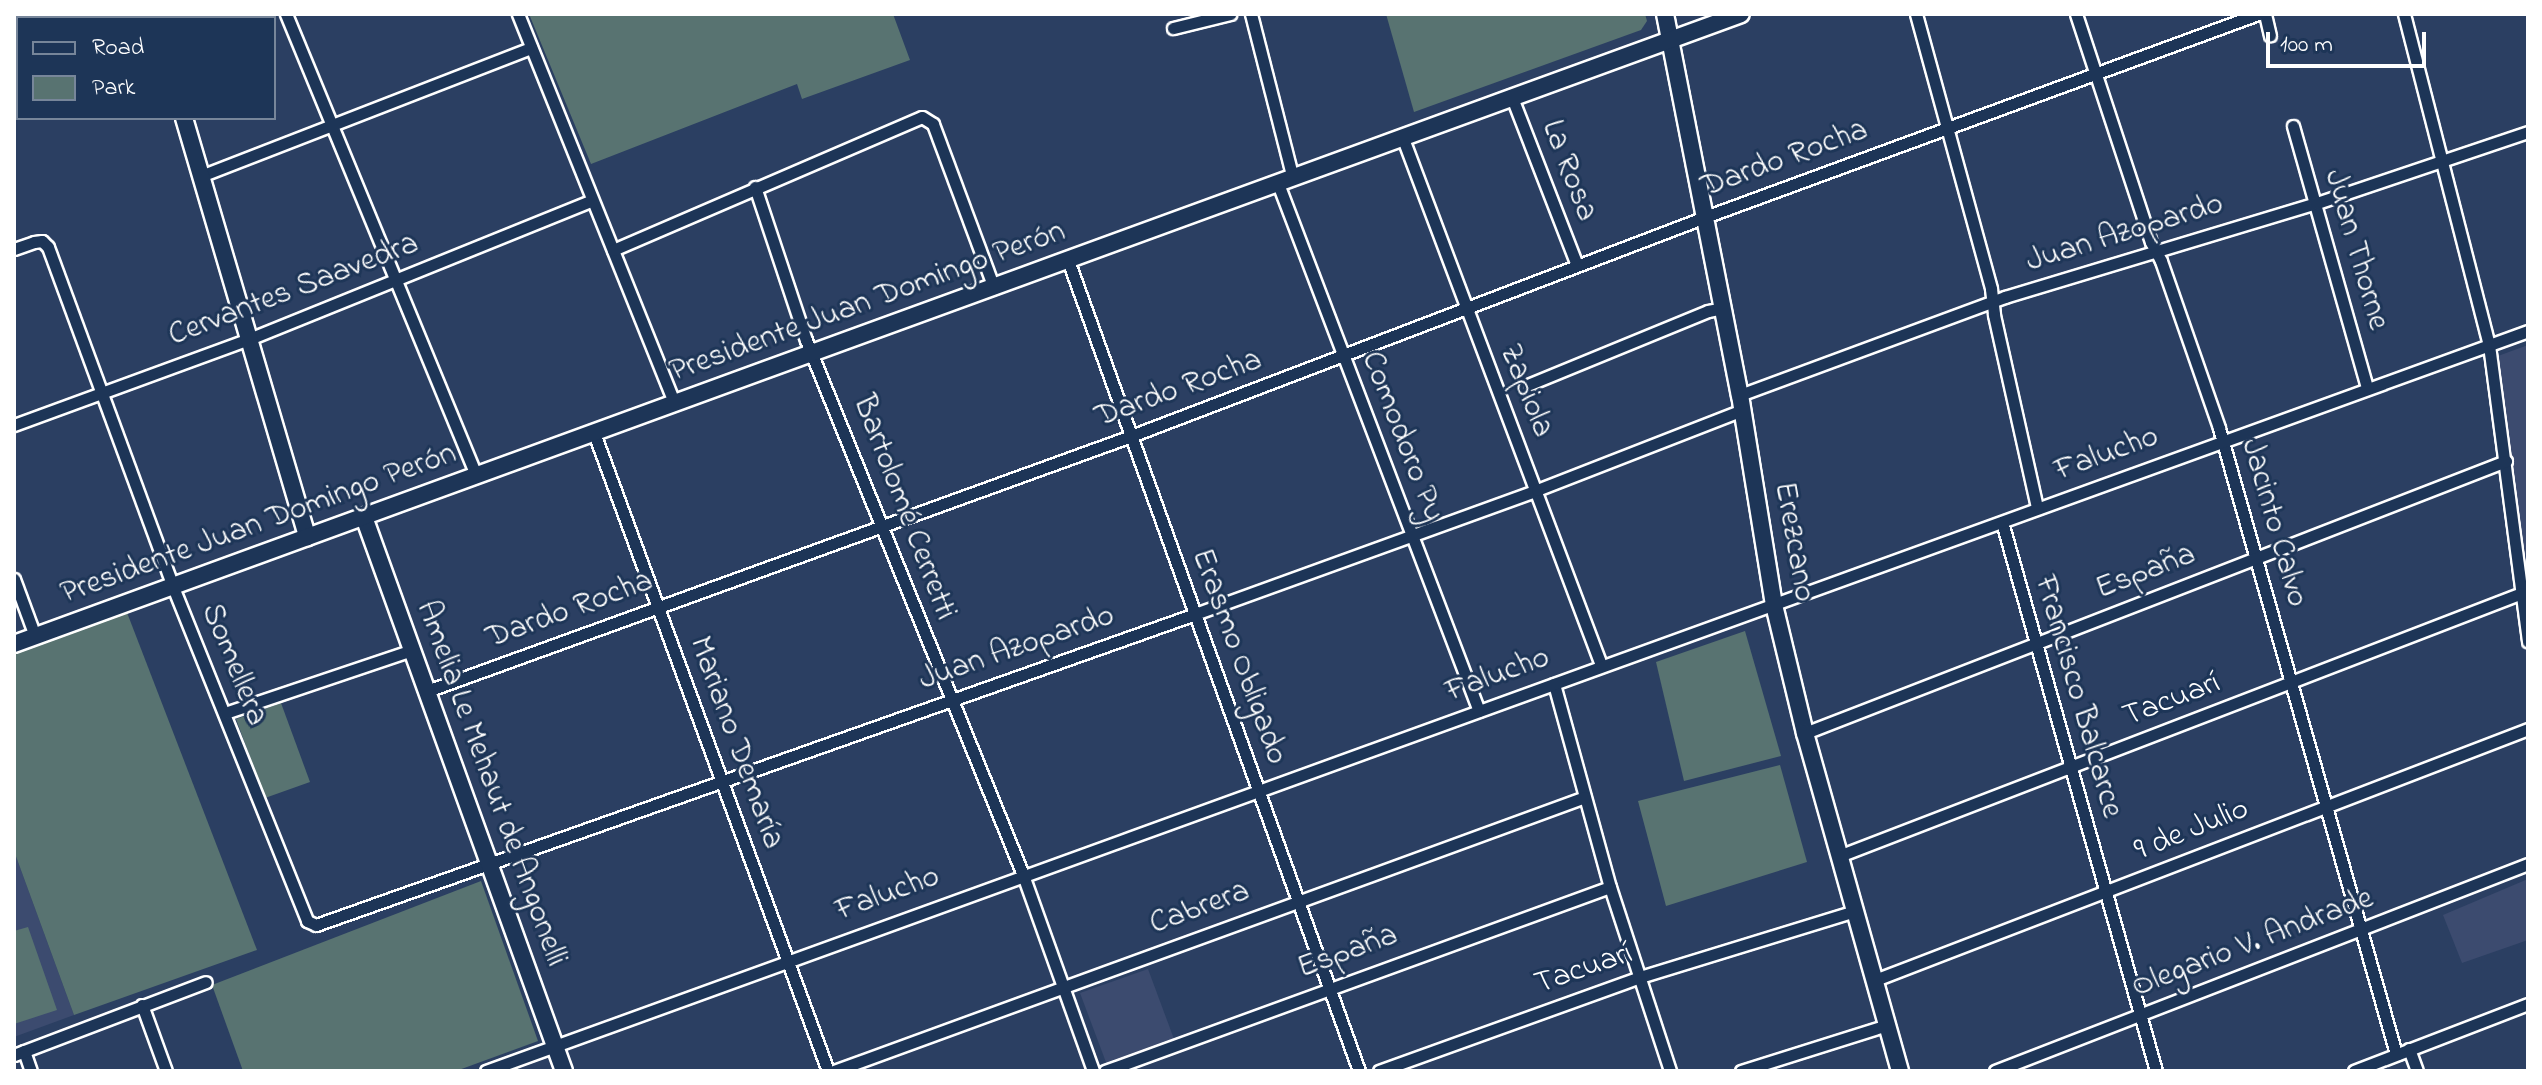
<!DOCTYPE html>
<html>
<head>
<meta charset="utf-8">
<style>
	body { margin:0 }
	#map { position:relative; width:2542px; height:1085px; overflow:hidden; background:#2b3f62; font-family:"Indie Flower",sans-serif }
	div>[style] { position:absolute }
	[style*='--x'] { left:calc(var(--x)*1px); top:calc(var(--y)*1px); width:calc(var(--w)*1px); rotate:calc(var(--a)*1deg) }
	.built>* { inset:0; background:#3c4b6f }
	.green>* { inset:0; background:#587371 }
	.roads { filter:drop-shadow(2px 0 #fff) drop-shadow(-2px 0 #fff) drop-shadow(0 2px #fff) drop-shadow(0 -2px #fff) }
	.street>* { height:11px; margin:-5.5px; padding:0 5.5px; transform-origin:5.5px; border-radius:5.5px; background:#1d3557 }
	.secondary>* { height:16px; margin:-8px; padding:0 8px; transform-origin:8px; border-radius:8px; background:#1d3557 }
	span { translate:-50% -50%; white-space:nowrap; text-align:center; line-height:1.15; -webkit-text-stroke:6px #1d3557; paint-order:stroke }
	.street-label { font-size:32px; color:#fff }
	.frame { position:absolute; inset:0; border:16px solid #fff; pointer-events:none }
	.legend { position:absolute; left:16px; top:16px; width:260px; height:104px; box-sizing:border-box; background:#1d3557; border:2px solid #77869a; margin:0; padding:10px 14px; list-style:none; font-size:24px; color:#fff }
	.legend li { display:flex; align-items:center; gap:16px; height:40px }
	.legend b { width:40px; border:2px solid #77869a }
	.scale { position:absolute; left:2266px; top:32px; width:160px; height:36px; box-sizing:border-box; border:4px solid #fff; border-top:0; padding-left:10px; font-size:24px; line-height:28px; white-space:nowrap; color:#fff; -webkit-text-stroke:6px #1d3557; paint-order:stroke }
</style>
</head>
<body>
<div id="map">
	<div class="built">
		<i style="clip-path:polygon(2528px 345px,2528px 577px,2498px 356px)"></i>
		<i style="clip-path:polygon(14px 851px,74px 1015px,14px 1037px)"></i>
		<i style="clip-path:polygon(2528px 879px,2528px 940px,2462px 963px,2443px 915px)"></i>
		<i style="clip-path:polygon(1148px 969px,1174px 1039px,1107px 1065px,1080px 993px)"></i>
	</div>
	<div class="green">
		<i style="clip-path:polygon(529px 14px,893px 14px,910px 60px,802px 99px,797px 84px,591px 164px)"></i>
		<i style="clip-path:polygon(1386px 14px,1645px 14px,1647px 21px,1641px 30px,1414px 112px)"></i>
		<i style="clip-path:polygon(126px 610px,257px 950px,74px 1015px,14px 851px,14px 651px)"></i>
		<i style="clip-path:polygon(1745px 631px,1781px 756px,1684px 781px,1656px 662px)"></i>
		<i style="clip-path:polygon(281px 703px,310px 782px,265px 798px,236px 719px)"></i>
		<i style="clip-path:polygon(1780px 765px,1807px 862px,1666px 906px,1638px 801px)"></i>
		<i style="clip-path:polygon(481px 881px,538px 1041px,456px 1071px,243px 1071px,212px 985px)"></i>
		<i style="clip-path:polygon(28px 927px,57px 1010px,14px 1024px,14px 931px)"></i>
	</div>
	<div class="roads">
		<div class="street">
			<i style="--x:286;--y:14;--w:500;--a:67.6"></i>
			<i style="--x:518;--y:14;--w:419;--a:68.1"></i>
			<i style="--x:1251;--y:14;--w:166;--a:75.7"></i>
			<i style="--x:1916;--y:14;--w:285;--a:74.7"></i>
			<i style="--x:1991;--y:289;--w:26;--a:83"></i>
			<i style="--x:1994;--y:315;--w:198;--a:77.4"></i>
			<i style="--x:2076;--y:14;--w:240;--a:71.8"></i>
			<i style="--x:2151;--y:242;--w:21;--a:62"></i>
			<i style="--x:2161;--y:261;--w:177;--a:70.8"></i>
			<i style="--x:2219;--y:428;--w:651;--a:74.21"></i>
			<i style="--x:2265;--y:14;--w:22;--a:77"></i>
			<i style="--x:2404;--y:14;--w:342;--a:75.6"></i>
			<i style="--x:2489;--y:345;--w:299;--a:82.5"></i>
			<i style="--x:218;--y:18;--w:11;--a:-22"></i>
			<i style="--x:1173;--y:28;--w:59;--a:-13.8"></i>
			<i style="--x:1511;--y:95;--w:182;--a:68.8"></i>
			<i style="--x:14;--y:101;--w:4;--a:-27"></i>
			<i style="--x:2293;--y:126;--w:272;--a:74.2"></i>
			<i style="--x:1402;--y:136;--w:565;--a:69.38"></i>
			<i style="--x:201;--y:176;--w:354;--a:-21.2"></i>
			<i style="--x:1277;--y:181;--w:567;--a:69.14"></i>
			<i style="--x:755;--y:187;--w:161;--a:71.6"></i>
			<i style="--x:806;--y:340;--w:577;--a:67.92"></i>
			<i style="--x:1023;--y:875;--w:208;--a:70.3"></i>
			<i style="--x:14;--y:249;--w:21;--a:-19"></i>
			<i style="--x:34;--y:242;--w:8;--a:-7"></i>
			<i style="--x:42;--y:241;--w:8;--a:45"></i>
			<i style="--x:48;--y:247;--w:362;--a:69.8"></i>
			<i style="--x:173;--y:587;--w:360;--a:68.1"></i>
			<i style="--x:307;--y:921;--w:10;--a:24"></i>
			<i style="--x:316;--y:925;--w:932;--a:-19.48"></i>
			<i style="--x:1195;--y:614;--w:364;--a:-19.9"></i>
			<i style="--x:1537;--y:490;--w:220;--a:-21.3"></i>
			<i style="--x:613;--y:250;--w:336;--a:-23.3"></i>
			<i style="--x:922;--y:117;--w:13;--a:32"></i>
			<i style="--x:933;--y:124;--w:175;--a:69.6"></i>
			<i style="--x:1068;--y:260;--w:862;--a:70.26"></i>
			<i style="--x:1530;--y:384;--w:192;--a:-22.3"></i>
			<i style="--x:1708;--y:311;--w:15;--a:-11"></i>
			<i style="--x:1740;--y:395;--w:283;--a:-20.3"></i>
			<i style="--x:2005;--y:297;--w:323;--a:-16.8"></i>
			<i style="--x:2314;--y:204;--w:226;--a:-18.6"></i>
			<i style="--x:14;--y:425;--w:250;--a:-20.1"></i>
			<i style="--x:249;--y:339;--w:369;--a:-22"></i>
			<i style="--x:594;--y:433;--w:680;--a:69.86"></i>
			<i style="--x:2002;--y:522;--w:570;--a:74.33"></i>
			<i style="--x:14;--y:579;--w:61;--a:69.8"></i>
			<i style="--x:1554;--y:684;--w:211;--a:74.6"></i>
			<i style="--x:1610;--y:887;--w:194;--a:71.9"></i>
			<i style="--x:427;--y:691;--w:749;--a:-19.91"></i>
			<i style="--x:1131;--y:436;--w:614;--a:-20.88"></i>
			<i style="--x:1705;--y:217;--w:589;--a:-20.16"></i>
			<i style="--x:225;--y:713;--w:197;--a:-18.6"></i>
			<i style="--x:1805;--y:733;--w:752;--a:-21.21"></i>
			<i style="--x:1839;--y:856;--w:732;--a:-21.06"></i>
			<i style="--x:1875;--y:980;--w:700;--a:-21.03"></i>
			<i style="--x:142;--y:1005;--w:70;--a:70"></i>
			<i style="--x:2409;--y:1049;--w:23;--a:70"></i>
			<i style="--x:24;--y:1051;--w:21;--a:71"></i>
			<i style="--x:14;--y:1055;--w:205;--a:-20.8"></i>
			<i style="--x:486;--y:1071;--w:2172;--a:-19.92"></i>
			<i style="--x:834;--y:1071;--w:799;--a:-20.04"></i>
			<i style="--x:1105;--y:1071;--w:537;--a:-20.02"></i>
			<i style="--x:1379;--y:1071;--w:277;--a:-19.8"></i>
			<i style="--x:1640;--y:977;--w:224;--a:-17.1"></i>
			<i style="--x:1741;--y:1071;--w:153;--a:-17.5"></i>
			<i style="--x:1995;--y:1071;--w:572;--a:-21.22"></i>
			<i style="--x:2354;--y:1071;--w:186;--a:-21.1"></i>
		</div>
		<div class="secondary">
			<i style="--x:153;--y:14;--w:4;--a:76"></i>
			<i style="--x:1665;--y:14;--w:388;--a:78.9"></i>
			<i style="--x:1740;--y:395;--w:213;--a:80.8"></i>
			<i style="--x:1774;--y:605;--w:132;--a:76.4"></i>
			<i style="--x:1805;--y:733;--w:351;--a:74.3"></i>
			<i style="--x:184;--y:118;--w:437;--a:73.6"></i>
			<i style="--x:364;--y:517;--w:589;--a:70.15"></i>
			<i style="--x:14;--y:644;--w:1838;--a:-20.04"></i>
		</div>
	</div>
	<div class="street-label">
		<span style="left:1785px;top:160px;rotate:-20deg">Dardo Rocha</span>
		<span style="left:1568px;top:171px;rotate:69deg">La Rosa</span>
		<span style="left:2125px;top:234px;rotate:-17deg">Juan Azopardo</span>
		<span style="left:2355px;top:250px;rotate:74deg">Juan Thorne</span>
		<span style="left:294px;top:291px;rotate:-21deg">Cervantes Saavedra</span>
		<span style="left:868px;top:303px;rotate:-20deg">Presidente Juan Domingo Perón</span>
		<span style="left:1179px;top:390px;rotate:-20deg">Dardo Rocha</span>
		<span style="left:1525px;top:391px;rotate:68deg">Zapiola</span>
		<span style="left:1401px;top:437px;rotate:69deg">Comodoro Py</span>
		<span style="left:2107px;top:455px;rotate:-20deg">Falucho</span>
		<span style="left:903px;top:508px;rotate:69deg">Bartolomé Cerretti</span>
		<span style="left:2273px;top:523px;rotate:74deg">Jacinto Calvo</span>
		<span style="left:259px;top:525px;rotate:-20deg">Presidente Juan Domingo Perón</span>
		<span style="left:1793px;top:542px;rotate:80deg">Erezcano</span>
		<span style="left:2146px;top:573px;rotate:-21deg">España</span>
		<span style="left:570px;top:611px;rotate:-20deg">Dardo Rocha</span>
		<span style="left:1017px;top:649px;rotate:-19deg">Juan Azopardo</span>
		<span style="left:1238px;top:657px;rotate:70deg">Erasmo Obligado</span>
		<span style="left:233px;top:665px;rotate:68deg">Somellera</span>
		<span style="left:1498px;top:676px;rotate:-20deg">Falucho</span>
		<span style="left:2077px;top:697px;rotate:74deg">Francisco Balcarce</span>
		<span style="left:2172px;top:701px;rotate:-21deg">Tacuarí</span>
		<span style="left:735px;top:743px;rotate:70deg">Mariano Demaría</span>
		<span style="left:490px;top:784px;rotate:70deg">Amelia Le Mehaut de Angonelli</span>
		<span style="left:2192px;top:831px;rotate:-22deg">9 de Julio</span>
		<span style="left:888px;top:895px;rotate:-20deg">Falucho</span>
		<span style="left:1200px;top:909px;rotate:-20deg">Cabrera</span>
		<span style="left:2253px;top:944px;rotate:-21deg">Olegario V. Andrade</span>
		<span style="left:1348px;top:953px;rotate:-20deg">España</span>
		<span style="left:1584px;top:970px;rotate:-19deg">Tacuarí</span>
	</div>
	<div class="frame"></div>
	<ul class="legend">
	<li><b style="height:10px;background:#1d3557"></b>Road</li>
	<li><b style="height:22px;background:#587371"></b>Park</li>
	</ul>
	<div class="scale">100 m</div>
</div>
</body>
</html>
